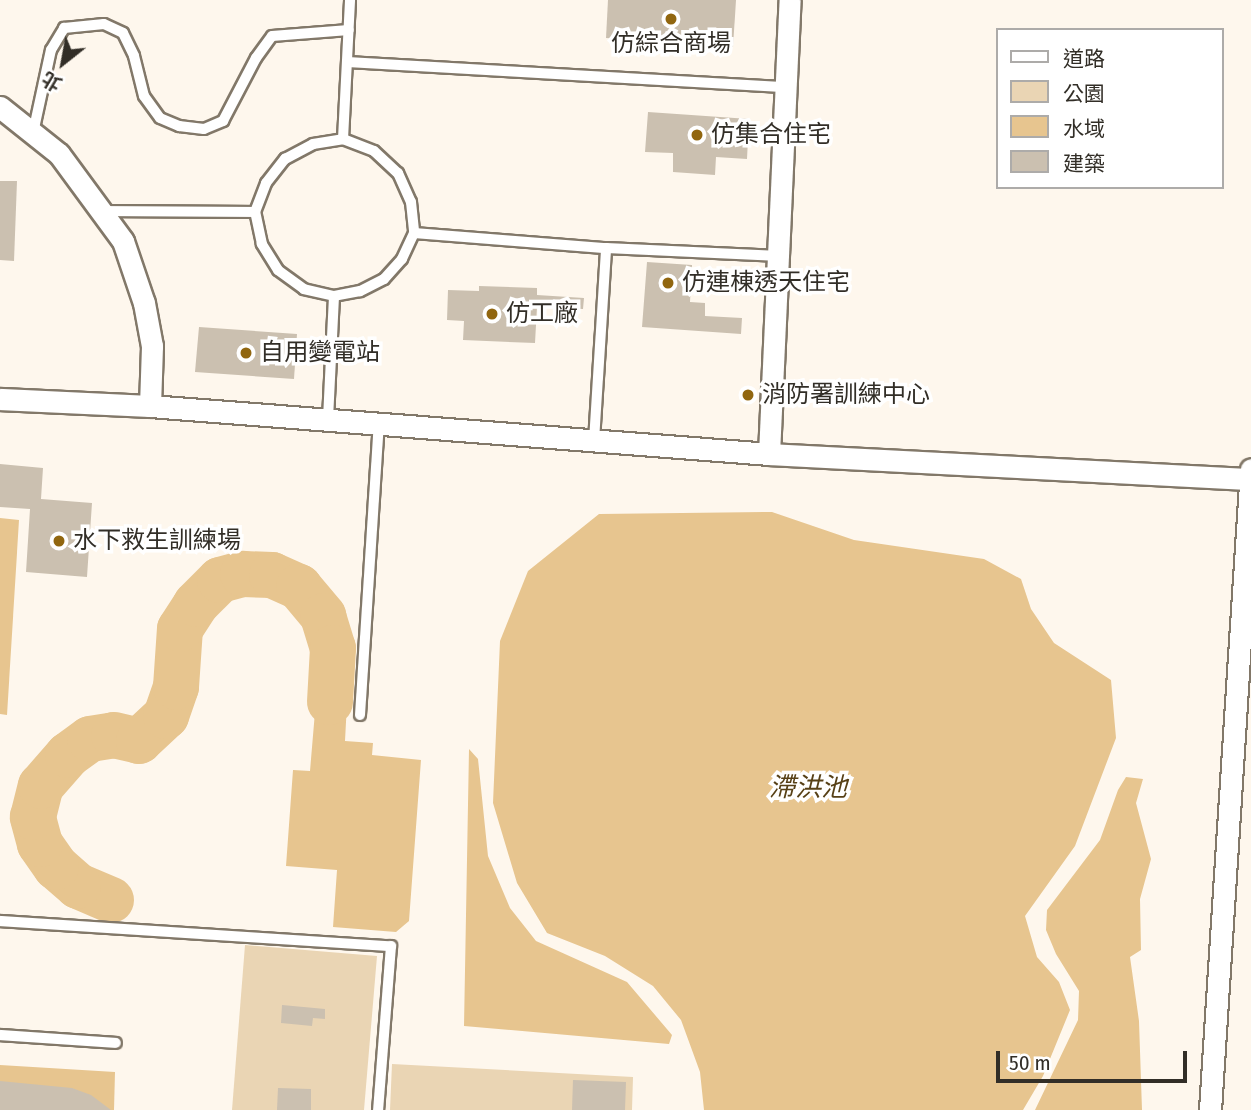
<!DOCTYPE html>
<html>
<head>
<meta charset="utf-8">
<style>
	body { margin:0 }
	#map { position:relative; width:1251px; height:1110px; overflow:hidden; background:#fef7ed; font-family:"Fira Sans Condensed","Noto Sans TC",sans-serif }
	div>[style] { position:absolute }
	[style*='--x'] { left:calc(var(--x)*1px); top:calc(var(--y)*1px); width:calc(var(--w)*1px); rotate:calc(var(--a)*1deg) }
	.green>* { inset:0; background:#ead5b4 }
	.water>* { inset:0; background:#e7c58f }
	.river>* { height:46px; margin:-23px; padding:0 23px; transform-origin:23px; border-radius:23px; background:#e7c58f }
	.building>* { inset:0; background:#cbc0b0 }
	.roads { filter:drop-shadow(2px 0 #827869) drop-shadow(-2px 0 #827869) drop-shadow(0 2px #827869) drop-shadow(0 -2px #827869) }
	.service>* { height:10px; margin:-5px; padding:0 5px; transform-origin:5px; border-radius:5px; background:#fff }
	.minor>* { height:21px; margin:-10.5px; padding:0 10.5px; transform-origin:10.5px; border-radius:10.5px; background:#fff }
	.dots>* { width:19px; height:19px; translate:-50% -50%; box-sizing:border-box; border:4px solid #fff; border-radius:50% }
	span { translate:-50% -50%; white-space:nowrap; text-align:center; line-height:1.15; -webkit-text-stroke:7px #fff; paint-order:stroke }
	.poi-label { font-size:24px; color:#322e27 }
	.left { translate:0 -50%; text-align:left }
	.water-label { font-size:26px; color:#574016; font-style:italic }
	.legend { position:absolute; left:996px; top:28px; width:228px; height:161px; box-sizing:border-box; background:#fff; border:2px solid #adaba9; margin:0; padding:9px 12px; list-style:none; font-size:21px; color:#322e27 }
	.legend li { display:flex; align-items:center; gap:14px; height:35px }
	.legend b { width:35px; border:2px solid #adaba9 }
	.north { position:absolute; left:28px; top:28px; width:70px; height:70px; -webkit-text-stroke:5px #fff; paint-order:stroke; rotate:211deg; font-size:19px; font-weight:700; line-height:28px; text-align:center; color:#322e27 }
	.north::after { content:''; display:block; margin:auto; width:24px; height:32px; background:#322e27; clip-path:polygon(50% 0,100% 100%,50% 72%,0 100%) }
	.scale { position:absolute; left:996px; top:1051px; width:191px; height:32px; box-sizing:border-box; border:4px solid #322e27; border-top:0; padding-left:9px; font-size:21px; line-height:24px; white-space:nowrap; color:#322e27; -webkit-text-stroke:5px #fff; paint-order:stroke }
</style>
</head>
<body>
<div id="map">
	<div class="green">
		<i style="clip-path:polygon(245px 945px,377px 956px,364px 1110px,232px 1110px)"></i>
		<i style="clip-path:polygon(392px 1064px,633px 1077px,632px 1110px,390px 1110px)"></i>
	</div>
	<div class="water">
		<i style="clip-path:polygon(772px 512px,854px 540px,984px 559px,1021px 579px,1031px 609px,1054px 643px,1111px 680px,1116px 738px,1075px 846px,1025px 916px,1037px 957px,1059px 982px,1070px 1010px,1043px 1076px,1023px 1110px,704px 1110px,700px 1072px,681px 1020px,653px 986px,605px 956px,547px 933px,517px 883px,493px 803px,500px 641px,528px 571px,599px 514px)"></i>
		<i style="clip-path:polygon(0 518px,19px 520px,7px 715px,0 714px)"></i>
		<i style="clip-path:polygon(316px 700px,347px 703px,345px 741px,373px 743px,372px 755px,421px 760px,409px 921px,396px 932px,333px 927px,337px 870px,286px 866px,293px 770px,310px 771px)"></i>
		<i style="clip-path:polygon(469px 749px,478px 759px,488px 856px,510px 908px,536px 941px,627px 982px,672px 1035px,669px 1044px,464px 1026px)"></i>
		<i style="clip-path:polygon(1126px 777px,1143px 779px,1136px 803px,1151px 859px,1140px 899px,1141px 950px,1130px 957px,1139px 1021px,1142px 1110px,1035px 1110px,1078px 1020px,1079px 991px,1056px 954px,1046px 930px,1047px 910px,1100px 840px,1118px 790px)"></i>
		<i style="clip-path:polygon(0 1065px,115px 1072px,114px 1110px,0 1110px)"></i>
	</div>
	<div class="river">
		<i style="--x:111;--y:900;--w:36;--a:-157"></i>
		<i style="--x:78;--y:886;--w:29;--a:-139"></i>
		<i style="--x:56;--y:867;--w:28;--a:-125"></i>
		<i style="--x:40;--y:844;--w:28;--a:-105"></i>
		<i style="--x:33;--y:817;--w:32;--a:-76"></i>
		<i style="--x:41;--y:786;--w:41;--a:-48.9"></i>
		<i style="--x:68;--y:755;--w:27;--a:-36"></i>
		<i style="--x:90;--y:739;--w:24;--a:-9"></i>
		<i style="--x:114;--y:735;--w:26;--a:13"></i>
		<i style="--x:139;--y:741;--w:37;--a:-43"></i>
		<i style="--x:166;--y:716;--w:31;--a:-71"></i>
		<i style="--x:176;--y:687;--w:58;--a:-86.1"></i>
		<i style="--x:180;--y:629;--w:30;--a:-57"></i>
		<i style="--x:196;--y:604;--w:34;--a:-45"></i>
		<i style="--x:220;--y:580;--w:24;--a:-15"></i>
		<i style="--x:243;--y:574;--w:29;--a:2"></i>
		<i style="--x:272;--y:575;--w:30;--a:24"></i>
		<i style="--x:299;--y:587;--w:38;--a:50"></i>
		<i style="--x:323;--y:616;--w:34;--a:73"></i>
		<i style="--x:333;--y:648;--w:54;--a:93.2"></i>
	</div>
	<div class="building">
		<i style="clip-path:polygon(608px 0,736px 0,733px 47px,606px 38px)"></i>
		<i style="clip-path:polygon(648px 112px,749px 119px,747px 159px,716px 157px,715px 175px,673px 172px,673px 153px,645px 152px)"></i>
		<i style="clip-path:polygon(0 181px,17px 181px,14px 261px,0 260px)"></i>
		<i style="clip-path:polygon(647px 262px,692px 265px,690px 302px,705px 303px,705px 316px,742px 318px,741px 334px,642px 327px)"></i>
		<i style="clip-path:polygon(479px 286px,537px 288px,537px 295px,584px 298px,583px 309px,537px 307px,535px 343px,463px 340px,464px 321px,447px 320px,448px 290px,479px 291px)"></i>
		<i style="clip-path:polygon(199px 327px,297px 334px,294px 379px,195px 372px)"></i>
		<i style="clip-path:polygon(0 464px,43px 468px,41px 499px,92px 503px,87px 577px,26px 572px,30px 509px,0 507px)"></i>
		<i style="clip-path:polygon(282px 1005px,325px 1009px,325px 1019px,313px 1018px,312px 1026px,281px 1023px)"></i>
		<i style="clip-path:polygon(573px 1080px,626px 1082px,625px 1110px,572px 1110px)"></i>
		<i style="clip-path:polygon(0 1081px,72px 1088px,91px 1095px,111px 1110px,0 1110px)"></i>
		<i style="clip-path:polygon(278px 1088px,311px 1089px,311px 1110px,277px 1110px)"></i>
	</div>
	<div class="roads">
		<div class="service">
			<i style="--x:348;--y:62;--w:438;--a:3.3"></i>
			<i style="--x:33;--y:133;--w:85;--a:-77.8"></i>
			<i style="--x:51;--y:50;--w:26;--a:-59"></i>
			<i style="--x:64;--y:28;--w:40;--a:-5.7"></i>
			<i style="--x:104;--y:24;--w:21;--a:25"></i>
			<i style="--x:123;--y:33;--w:25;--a:64"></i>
			<i style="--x:134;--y:56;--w:41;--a:76"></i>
			<i style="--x:144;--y:96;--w:27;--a:54"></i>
			<i style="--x:160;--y:118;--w:21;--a:23"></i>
			<i style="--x:179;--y:126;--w:25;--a:7"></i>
			<i style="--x:204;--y:129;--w:21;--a:-23"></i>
			<i style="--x:223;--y:121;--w:71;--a:-62.4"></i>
			<i style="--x:256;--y:58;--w:27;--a:-54"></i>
			<i style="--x:272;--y:36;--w:77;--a:-4.5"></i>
			<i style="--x:343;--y:139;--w:33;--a:21"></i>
			<i style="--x:374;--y:151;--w:33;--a:43"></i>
			<i style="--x:398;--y:173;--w:32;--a:66"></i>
			<i style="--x:411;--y:202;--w:31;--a:84"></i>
			<i style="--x:414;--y:233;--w:29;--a:115"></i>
			<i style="--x:402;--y:259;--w:27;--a:132"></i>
			<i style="--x:384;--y:279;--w:27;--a:153"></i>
			<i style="--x:360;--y:291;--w:26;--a:169"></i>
			<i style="--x:334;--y:296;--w:31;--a:-167"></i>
			<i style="--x:304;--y:289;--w:32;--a:-144"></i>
			<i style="--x:278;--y:270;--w:31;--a:-122"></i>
			<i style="--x:262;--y:244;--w:33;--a:-102"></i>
			<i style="--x:255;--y:212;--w:31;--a:-69"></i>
			<i style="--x:266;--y:183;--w:31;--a:-52"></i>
			<i style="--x:285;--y:159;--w:32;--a:-28"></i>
			<i style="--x:313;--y:144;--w:30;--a:-9"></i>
			<i style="--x:343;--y:139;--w:139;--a:-87.1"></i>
			<i style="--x:101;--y:211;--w:154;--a:0.4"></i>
			<i style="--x:414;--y:233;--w:193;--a:4.5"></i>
			<i style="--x:606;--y:248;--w:174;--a:2.6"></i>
			<i style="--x:328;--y:419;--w:123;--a:-87.2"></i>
			<i style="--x:594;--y:441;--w:193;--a:-86.4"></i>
			<i style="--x:360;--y:715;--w:293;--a:-86.3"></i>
			<i style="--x:0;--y:921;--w:392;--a:3.7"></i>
			<i style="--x:391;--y:946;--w:165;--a:94.5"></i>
			<i style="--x:0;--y:1035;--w:116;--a:3.9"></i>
		</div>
		<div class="minor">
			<i style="--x:0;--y:107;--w:75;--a:38.5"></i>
			<i style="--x:59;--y:154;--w:108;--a:53.7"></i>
			<i style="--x:123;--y:241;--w:65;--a:71.3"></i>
			<i style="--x:144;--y:303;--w:44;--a:79.5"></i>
			<i style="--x:152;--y:346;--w:60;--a:91.9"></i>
			<i style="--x:0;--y:399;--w:150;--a:2.7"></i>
			<i style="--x:150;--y:406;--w:621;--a:4.43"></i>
			<i style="--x:769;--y:454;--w:483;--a:3"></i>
			<i style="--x:769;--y:454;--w:454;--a:-87.4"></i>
			<i style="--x:1210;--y:1110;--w:642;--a:-86.34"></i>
		</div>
	</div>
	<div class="dots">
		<i style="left:671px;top:19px;background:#91660f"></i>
		<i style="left:697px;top:135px;background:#91660f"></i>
		<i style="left:668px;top:283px;background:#91660f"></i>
		<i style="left:492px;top:314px;background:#91660f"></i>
		<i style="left:246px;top:353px;background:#91660f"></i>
		<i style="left:748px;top:395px;background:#91660f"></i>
		<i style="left:59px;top:541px;background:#91660f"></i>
	</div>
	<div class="poi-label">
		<span style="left:671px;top:44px">仿綜合商場</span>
		<span class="left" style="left:711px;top:135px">仿集合住宅</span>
		<span class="left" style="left:682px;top:283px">仿連棟透天住宅</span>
		<span class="left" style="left:506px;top:314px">仿工廠</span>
		<span class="left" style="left:260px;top:353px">自用變電站</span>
		<span class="left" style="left:762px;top:395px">消防署訓練中心</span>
		<span class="left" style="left:73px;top:541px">水下救生訓練場</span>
	</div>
	<div class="water-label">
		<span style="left:808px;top:788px">滯洪池</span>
	</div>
	<ul class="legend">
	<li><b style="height:9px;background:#fff"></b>道路</li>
	<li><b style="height:19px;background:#ead5b4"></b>公園</li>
	<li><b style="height:19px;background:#e7c58f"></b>水域</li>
	<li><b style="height:19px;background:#cbc0b0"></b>建築</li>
	</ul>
	<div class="north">北</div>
	<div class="scale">50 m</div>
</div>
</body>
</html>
